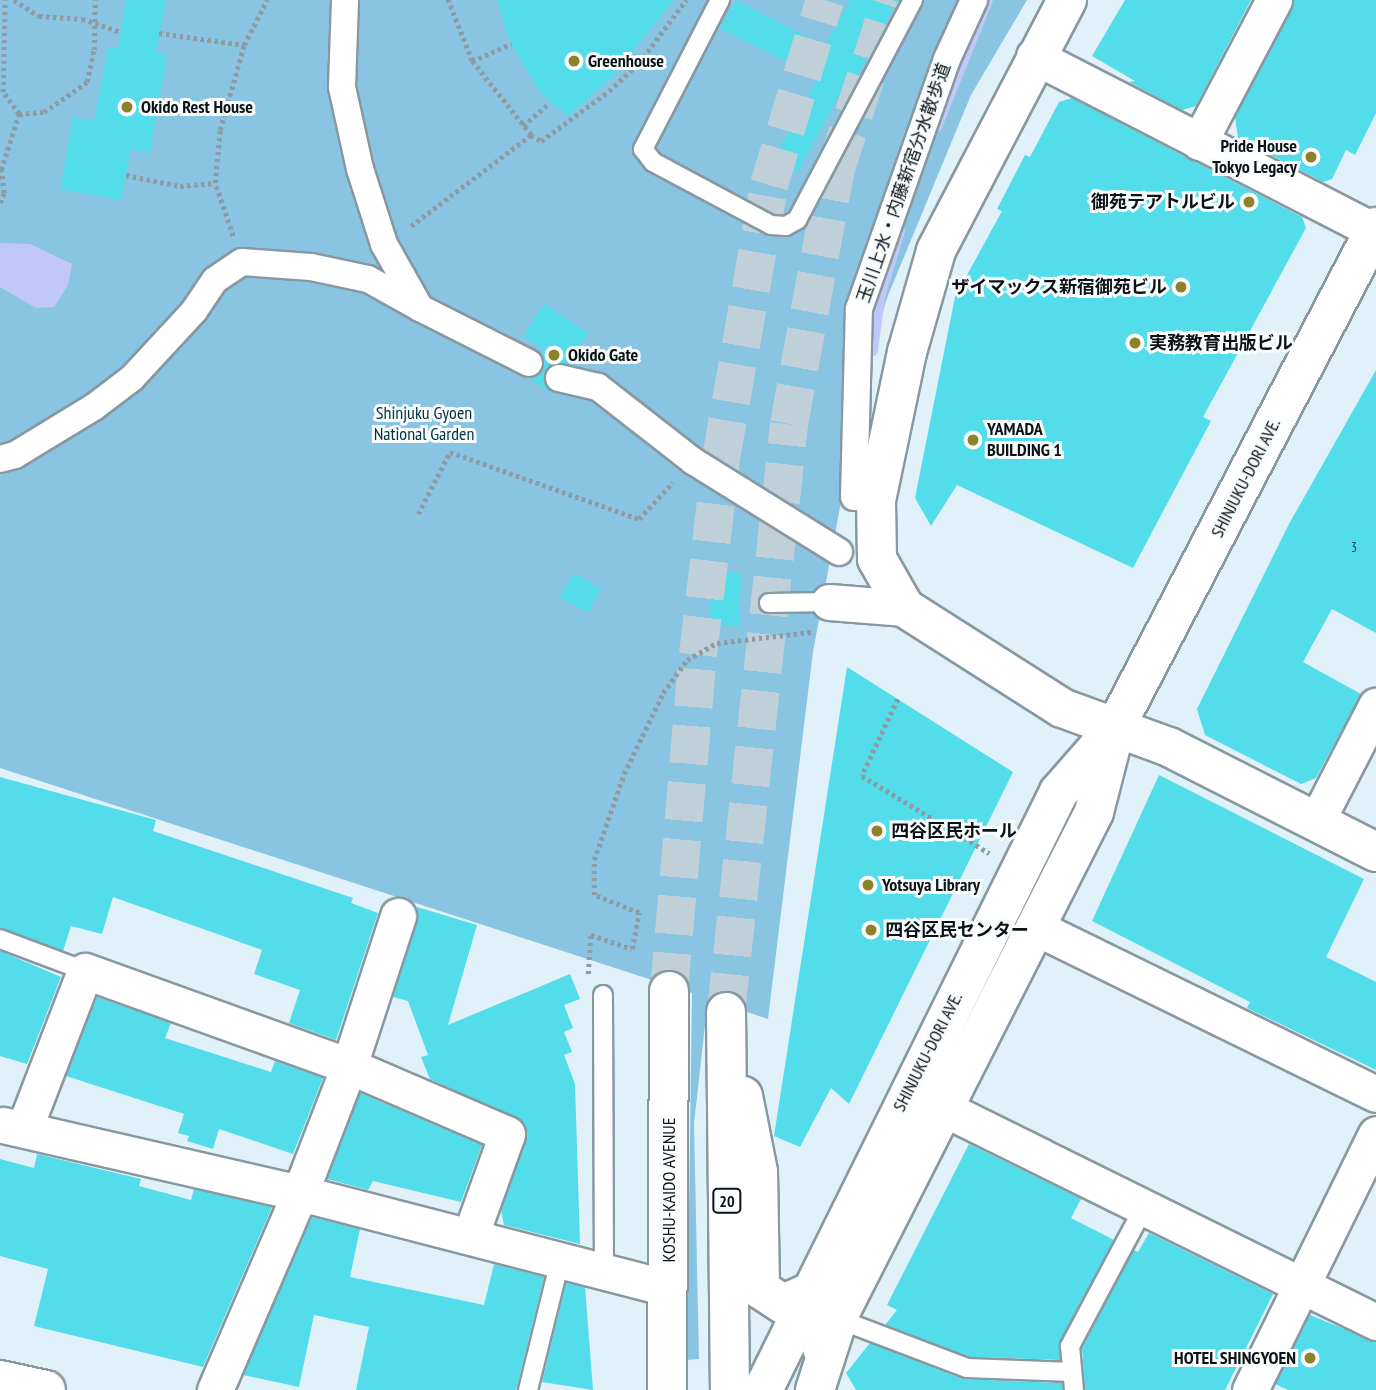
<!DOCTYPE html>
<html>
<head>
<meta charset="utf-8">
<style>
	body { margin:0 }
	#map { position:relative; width:1376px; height:1390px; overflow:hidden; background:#e0f1fa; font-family:"PT Sans Narrow","Noto Sans JP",sans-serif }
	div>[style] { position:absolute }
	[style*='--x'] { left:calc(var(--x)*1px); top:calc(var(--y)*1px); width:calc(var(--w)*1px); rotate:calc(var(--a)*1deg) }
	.green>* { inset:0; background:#89c5e3 }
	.water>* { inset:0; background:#c2c7f9 }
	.stream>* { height:10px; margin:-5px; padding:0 5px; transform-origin:5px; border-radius:5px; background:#c2c7f9 }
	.building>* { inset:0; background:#53dce9 }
	.trunk-tunnel>* { height:38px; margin-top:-19px; transform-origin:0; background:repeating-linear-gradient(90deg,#c0d0d8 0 38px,transparent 0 57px) }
	.path>* { height:4.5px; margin-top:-2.25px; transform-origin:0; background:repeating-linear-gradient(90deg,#8f9ba2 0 3.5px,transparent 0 7px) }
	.roads { filter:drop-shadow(2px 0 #8898a0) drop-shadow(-2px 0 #8898a0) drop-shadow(0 2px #8898a0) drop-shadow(0 -2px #8898a0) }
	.service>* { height:18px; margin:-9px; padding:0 9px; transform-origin:9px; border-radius:9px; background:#fff }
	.pedestrian>* { height:26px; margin:-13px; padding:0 13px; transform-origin:13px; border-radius:13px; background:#fff }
	.minor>* { height:35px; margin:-17.5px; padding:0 17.5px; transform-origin:17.5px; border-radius:17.5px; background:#fff }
	.tertiary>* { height:38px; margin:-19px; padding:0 19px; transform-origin:19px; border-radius:19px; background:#fff }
	.secondary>* { height:38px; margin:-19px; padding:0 19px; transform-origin:19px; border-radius:19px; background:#fff }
	.trunk>* { height:38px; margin:-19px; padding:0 19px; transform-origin:19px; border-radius:19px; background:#fff }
	.dots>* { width:19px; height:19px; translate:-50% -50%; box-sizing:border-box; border:4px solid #f8fcfd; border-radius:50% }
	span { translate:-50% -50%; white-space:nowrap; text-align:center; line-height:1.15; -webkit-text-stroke:6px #f8fcfd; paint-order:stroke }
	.number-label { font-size:14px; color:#1e444a }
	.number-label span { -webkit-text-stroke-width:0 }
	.shield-label span { padding:2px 5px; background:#f8fcfd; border:2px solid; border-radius:5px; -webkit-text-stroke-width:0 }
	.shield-label { font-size:16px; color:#0c1215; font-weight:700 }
	.poi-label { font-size:18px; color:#0c1215; font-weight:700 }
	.left { translate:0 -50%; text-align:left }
	.right { translate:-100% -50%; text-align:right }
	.street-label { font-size:18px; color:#0c1215 }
	.park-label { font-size:18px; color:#003042 }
</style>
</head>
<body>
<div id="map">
	<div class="green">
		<i style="clip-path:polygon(0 0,1027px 0,971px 95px,887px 298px,866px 368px,813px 652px,768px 1019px,708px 999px,694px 1123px,699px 1359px,687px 1360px,692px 993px,0 768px)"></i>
	</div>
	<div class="water">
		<i style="clip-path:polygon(0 243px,30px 244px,72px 264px,68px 285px,54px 307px,36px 308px,0 287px)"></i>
	</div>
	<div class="stream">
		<i style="--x:937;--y:127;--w:137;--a:-68.1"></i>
		<i style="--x:873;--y:351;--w:54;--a:-82.6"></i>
		<i style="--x:880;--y:297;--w:69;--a:-73.1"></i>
	</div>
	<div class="building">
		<i style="clip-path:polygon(126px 0,166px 0,156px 52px,167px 55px,150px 153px,131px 149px,121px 200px,60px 189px,73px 117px,94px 121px,108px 47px,118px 48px)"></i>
		<i style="clip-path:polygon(497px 0,674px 0,611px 78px,567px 116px,540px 92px,511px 44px)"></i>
		<i style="clip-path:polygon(736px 0,825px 46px,850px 0,897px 0,849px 92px,842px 89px,798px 172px,774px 160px,818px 77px,720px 29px)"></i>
		<i style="clip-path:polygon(1125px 0,1251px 0,1196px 106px,1182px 110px,1129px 82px,1135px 81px,1092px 56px)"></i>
		<i style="clip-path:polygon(1294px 0,1376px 0,1376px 113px,1355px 155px,1346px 150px,1332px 179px,1323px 182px,1238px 138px,1235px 117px)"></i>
		<i style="clip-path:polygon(1072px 98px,1302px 217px,1306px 228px,1203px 417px,1211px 421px,1133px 568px,957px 485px,931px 526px,915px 498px,955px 297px,1002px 211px,997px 209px,1025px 155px,1030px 157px,1059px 102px)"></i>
		<i style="clip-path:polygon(544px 304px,588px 333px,568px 364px,547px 368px,544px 382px,550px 392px,530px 379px,543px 371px,545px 361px,540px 347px,523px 336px)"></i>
		<i style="clip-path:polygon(1376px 370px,1376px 633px,1332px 609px,1303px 662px,1361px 694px,1316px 778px,1301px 784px,1205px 735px,1197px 709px,1289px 524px)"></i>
		<i style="clip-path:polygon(711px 571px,741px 573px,739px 626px,709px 624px)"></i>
		<i style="clip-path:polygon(574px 573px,601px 589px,588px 613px,560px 597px)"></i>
		<i style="clip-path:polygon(847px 667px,1013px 772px,849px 1104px,831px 1088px,800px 1147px,774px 1136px)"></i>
		<i style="clip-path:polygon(1159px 775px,1364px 879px,1326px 957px,1376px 982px,1376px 1070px,1247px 1008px,1250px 1002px,1092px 921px)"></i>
		<i style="clip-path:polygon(0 777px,156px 820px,153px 831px,353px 898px,351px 903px,378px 913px,336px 1040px,289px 1023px,300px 990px,254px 974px,262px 950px,113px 897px,102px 934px,71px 926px,63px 951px,0 928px)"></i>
		<i style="clip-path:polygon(417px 907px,477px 925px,448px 1025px,570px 974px,580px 999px,564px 1005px,573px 1028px,564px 1032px,572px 1052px,564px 1055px,575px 1084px,580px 1244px,504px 1225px,501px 1211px,526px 1140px,523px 1122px,430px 1079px,421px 1057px,428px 1055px,408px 1001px,393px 997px,417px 922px)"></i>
		<i style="clip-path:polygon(0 951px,61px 977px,27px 1064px,0 1056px)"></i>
		<i style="clip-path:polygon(97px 997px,171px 1023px,165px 1038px,271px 1072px,275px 1061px,323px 1078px,293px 1154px,219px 1129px,213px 1149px,187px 1141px,189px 1136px,178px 1133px,184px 1114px,66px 1076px)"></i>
		<i style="clip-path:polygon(360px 1093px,482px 1145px,461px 1202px,373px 1181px,368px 1190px,327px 1179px)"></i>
		<i style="clip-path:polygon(969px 1144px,1081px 1199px,1071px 1218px,1114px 1240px,1060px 1341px,1060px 1360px,969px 1357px,885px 1325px,897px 1310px,887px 1305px)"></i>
		<i style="clip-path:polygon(37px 1154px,141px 1179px,139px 1186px,191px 1200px,194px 1189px,272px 1207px,203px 1367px,34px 1326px,48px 1269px,0 1256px,0 1159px,34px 1168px)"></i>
		<i style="clip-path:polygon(312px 1217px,360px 1229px,350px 1277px,484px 1305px,494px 1264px,544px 1277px,516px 1390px,356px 1390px,369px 1327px,314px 1315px,299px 1387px,243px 1375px)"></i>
		<i style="clip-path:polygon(1149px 1233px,1273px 1294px,1225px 1390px,1085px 1390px,1082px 1348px,1134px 1250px,1138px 1252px)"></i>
		<i style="clip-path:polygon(566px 1283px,585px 1287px,593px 1390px,542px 1382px)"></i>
		<i style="clip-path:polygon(1310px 1315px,1376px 1342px,1376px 1390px,1288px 1390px,1275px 1384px)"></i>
		<i style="clip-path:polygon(870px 1343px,963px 1379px,1062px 1383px,1063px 1390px,856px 1390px,846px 1373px)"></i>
	</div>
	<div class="trunk-tunnel">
		<i style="--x:669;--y:991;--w:337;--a:-85.1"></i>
		<i style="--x:698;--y:655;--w:198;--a:-83.3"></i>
		<i style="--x:721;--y:458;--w:277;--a:-80"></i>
		<i style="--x:769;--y:185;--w:193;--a:-73.2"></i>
		<i style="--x:726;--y:1012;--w:591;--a:-83.88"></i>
		<i style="--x:789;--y:424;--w:260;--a:-79.6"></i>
		<i style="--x:836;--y:168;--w:177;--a:-71.9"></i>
	</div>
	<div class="path">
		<i style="--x:14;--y:0;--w:30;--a:33"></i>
		<i style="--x:39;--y:16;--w:43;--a:4"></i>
		<i style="--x:82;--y:19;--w:41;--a:18.4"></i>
		<i style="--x:159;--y:33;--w:86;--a:8"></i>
		<i style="--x:472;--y:61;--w:43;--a:-23.6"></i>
		<i style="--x:19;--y:114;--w:25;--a:-5"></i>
		<i style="--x:44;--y:112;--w:52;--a:-34.9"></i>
		<i style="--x:87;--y:82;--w:33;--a:-78"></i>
		<i style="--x:94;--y:50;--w:50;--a:-88.9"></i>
		<i style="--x:523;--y:126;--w:35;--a:-41"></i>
		<i style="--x:531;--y:135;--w:12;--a:31"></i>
		<i style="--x:541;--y:141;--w:84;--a:-36.3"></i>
		<i style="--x:609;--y:91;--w:41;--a:-43"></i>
		<i style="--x:639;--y:63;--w:79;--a:-53.3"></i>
		<i style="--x:126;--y:175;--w:55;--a:11.5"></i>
		<i style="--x:180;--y:186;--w:35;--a:-5"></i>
		<i style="--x:0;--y:203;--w:11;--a:-68"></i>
		<i style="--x:4;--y:193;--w:23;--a:-97"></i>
		<i style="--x:1;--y:170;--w:59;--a:-72.2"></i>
		<i style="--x:19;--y:114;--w:27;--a:-126"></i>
		<i style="--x:3;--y:92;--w:92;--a:-88.8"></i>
		<i style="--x:411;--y:226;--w:151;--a:-37.2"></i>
		<i style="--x:531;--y:135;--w:95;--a:-128.6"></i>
		<i style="--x:472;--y:61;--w:66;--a:-111.5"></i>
		<i style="--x:233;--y:236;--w:56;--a:-108.8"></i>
		<i style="--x:215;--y:183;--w:53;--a:-84.6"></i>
		<i style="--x:220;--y:130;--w:88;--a:-74.2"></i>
		<i style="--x:244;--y:45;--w:51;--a:-62.9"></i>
		<i style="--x:418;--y:514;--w:70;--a:-62.7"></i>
		<i style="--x:450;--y:452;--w:201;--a:19.5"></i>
		<i style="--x:639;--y:519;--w:50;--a:-47.4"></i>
		<i style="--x:898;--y:699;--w:85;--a:115.1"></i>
		<i style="--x:862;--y:776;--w:149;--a:31.2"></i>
		<i style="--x:588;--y:974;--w:39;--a:-86"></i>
		<i style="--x:591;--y:935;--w:43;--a:18.9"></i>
		<i style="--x:632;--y:949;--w:37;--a:-79"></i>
		<i style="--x:639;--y:913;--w:48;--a:-158.2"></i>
		<i style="--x:594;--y:895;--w:35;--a:-90"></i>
		<i style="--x:594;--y:860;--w:91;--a:-70.8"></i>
		<i style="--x:624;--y:774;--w:90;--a:-64.3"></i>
		<i style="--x:663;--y:693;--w:41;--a:-54"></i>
		<i style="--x:687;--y:660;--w:34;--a:-30"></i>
		<i style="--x:717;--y:643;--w:95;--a:-6.7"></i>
	</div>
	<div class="roads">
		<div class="service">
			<i style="--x:720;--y:0;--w:168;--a:117.3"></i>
			<i style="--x:643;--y:149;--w:16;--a:52"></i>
			<i style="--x:653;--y:162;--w:134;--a:28.1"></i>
			<i style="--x:771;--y:225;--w:15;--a:4"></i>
			<i style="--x:786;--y:226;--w:13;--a:-29"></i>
			<i style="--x:797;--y:220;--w:249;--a:-62.2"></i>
			<i style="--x:769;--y:603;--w:60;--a:-1"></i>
			<i style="--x:0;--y:939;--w:91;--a:20.6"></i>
			<i style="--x:603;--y:995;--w:276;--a:89.8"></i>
			<i style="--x:838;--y:1319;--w:138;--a:20.8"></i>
			<i style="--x:967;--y:1368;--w:105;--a:2.2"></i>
			<i style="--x:528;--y:1390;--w:133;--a:-76.1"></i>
			<i style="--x:1074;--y:1390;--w:44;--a:-95.2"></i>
			<i style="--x:1070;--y:1346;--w:155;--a:-61.9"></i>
		</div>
		<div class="pedestrian">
			<i style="--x:420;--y:308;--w:122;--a:26.8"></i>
			<i style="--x:559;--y:378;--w:40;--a:13"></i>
			<i style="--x:598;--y:387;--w:120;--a:37.9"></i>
			<i style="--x:693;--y:461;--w:172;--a:31.9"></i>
			<i style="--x:0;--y:459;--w:16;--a:-15"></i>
			<i style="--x:15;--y:455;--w:92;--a:-31.3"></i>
			<i style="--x:94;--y:407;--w:48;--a:-37.3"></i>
			<i style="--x:132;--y:378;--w:91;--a:-47.2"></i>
			<i style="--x:194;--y:311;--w:37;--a:-56"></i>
			<i style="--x:215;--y:280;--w:32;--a:-34"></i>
			<i style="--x:242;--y:262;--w:69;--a:4.1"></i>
			<i style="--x:311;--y:267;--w:58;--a:11.9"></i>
			<i style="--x:368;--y:279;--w:60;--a:29.1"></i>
			<i style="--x:420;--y:308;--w:73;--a:-119.4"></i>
			<i style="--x:384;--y:244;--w:79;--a:-107.7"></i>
			<i style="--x:360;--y:169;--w:84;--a:-102.4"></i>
			<i style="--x:342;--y:87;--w:87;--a:-88"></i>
			<i style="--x:854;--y:497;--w:188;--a:-88.5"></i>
			<i style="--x:859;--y:309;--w:265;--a:-70.6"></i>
			<i style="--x:947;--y:59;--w:65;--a:-65.4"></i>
		</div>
		<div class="minor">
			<i style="--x:1034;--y:56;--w:385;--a:27.2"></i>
			<i style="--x:1199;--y:142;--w:161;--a:-62.2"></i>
			<i style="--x:829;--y:602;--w:76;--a:4.5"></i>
			<i style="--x:1316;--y:822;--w:131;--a:-62.7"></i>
			<i style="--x:1037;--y:928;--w:377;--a:26.1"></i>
			<i style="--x:945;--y:1109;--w:481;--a:26.3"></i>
			<i style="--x:3;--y:1125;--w:305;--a:12.9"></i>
			<i style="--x:300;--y:1193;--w:380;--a:14.5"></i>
			<i style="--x:24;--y:1129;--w:169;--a:-68.9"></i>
			<i style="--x:85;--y:971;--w:281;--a:19.8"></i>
			<i style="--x:349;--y:1066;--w:172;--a:23.3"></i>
			<i style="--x:507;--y:1134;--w:109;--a:109.8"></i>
			<i style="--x:215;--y:1390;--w:215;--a:-66.7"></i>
			<i style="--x:300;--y:1193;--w:136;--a:-68.9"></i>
			<i style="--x:349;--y:1066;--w:158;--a:-71.9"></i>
			<i style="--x:1250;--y:1390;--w:285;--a:-63.8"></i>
		</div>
		<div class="tertiary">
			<i style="--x:1067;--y:0;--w:283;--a:117.6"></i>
			<i style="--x:936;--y:251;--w:105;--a:106"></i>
			<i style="--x:907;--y:352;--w:152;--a:101.8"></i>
			<i style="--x:876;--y:501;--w:58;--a:89"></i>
			<i style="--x:877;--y:559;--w:56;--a:60.3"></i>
			<i style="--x:905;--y:608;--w:186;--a:32.5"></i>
			<i style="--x:1062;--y:708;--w:114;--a:20"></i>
			<i style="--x:1169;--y:747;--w:232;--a:26.9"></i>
			<i style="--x:822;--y:1348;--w:601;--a:-63.09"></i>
			<i style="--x:1094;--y:812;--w:81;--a:-75.6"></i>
			<i style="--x:763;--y:1390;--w:667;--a:-63.67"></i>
			<i style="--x:1059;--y:792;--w:85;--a:-48.8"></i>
			<i style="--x:1115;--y:728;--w:565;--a:-62.48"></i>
		</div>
		<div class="secondary">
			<i style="--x:0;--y:1380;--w:47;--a:12.3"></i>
			<i style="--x:815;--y:1390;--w:75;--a:-72.1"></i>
		</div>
		<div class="trunk">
			<i style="--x:726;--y:1012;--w:378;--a:89.4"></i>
			<i style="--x:743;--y:1096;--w:77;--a:78.8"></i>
			<i style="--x:758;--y:1172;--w:117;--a:89"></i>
			<i style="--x:760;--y:1289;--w:27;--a:33"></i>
			<i style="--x:783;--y:1304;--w:27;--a:-24"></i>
			<i style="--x:667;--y:1390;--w:399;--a:-89.7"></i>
		</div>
	</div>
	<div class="dots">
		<i style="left:574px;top:61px;background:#8c8229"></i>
		<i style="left:127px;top:107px;background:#8c8229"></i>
		<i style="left:1311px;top:157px;background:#8c8229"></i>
		<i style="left:1249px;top:202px;background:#8c8229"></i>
		<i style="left:1181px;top:287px;background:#8c8229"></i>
		<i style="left:1135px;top:343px;background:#8c8229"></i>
		<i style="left:554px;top:355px;background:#8c8229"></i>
		<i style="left:973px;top:440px;background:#8c8229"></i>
		<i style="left:877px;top:831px;background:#8c8229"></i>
		<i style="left:868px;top:885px;background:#8c8229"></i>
		<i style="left:871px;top:930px;background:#8c8229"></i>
		<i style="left:1310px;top:1358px;background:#8c8229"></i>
	</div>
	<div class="number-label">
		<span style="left:1354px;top:547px">3</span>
	</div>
	<div class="shield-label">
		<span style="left:727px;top:1201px">20</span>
	</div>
	<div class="poi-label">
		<span class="left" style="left:588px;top:61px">Greenhouse</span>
		<span class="left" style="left:141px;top:107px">Okido Rest House</span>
		<span class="right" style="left:1297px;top:157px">Pride House<br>Tokyo Legacy</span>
		<span class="right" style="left:1235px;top:202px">御苑テアトルビル</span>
		<span class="right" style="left:1167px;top:287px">ザイマックス新宿御苑ビル</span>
		<span class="left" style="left:1149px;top:343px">実務教育出版ビル</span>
		<span class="left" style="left:568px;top:355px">Okido Gate</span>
		<span class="left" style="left:987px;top:440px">YAMADA<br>BUILDING 1</span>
		<span class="left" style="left:891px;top:831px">四谷区民ホール</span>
		<span class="left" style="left:882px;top:885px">Yotsuya Library</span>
		<span class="left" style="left:885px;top:930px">四谷区民センター</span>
		<span class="right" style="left:1296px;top:1358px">HOTEL SHINGYOEN</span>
	</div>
	<div class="street-label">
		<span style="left:904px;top:183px;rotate:-71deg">玉川上水・内藤新宿分水散歩道</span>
		<span style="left:1246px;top:478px;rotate:-63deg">SHINJUKU-DORI AVE.</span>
		<span style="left:928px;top:1052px;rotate:-63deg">SHINJUKU-DORI AVE.</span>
		<span style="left:669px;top:1190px;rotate:-90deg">KOSHU-KAIDO AVENUE</span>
	</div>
	<div class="park-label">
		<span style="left:424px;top:424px">Shinjuku Gyoen<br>National Garden</span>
	</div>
</div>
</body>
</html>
